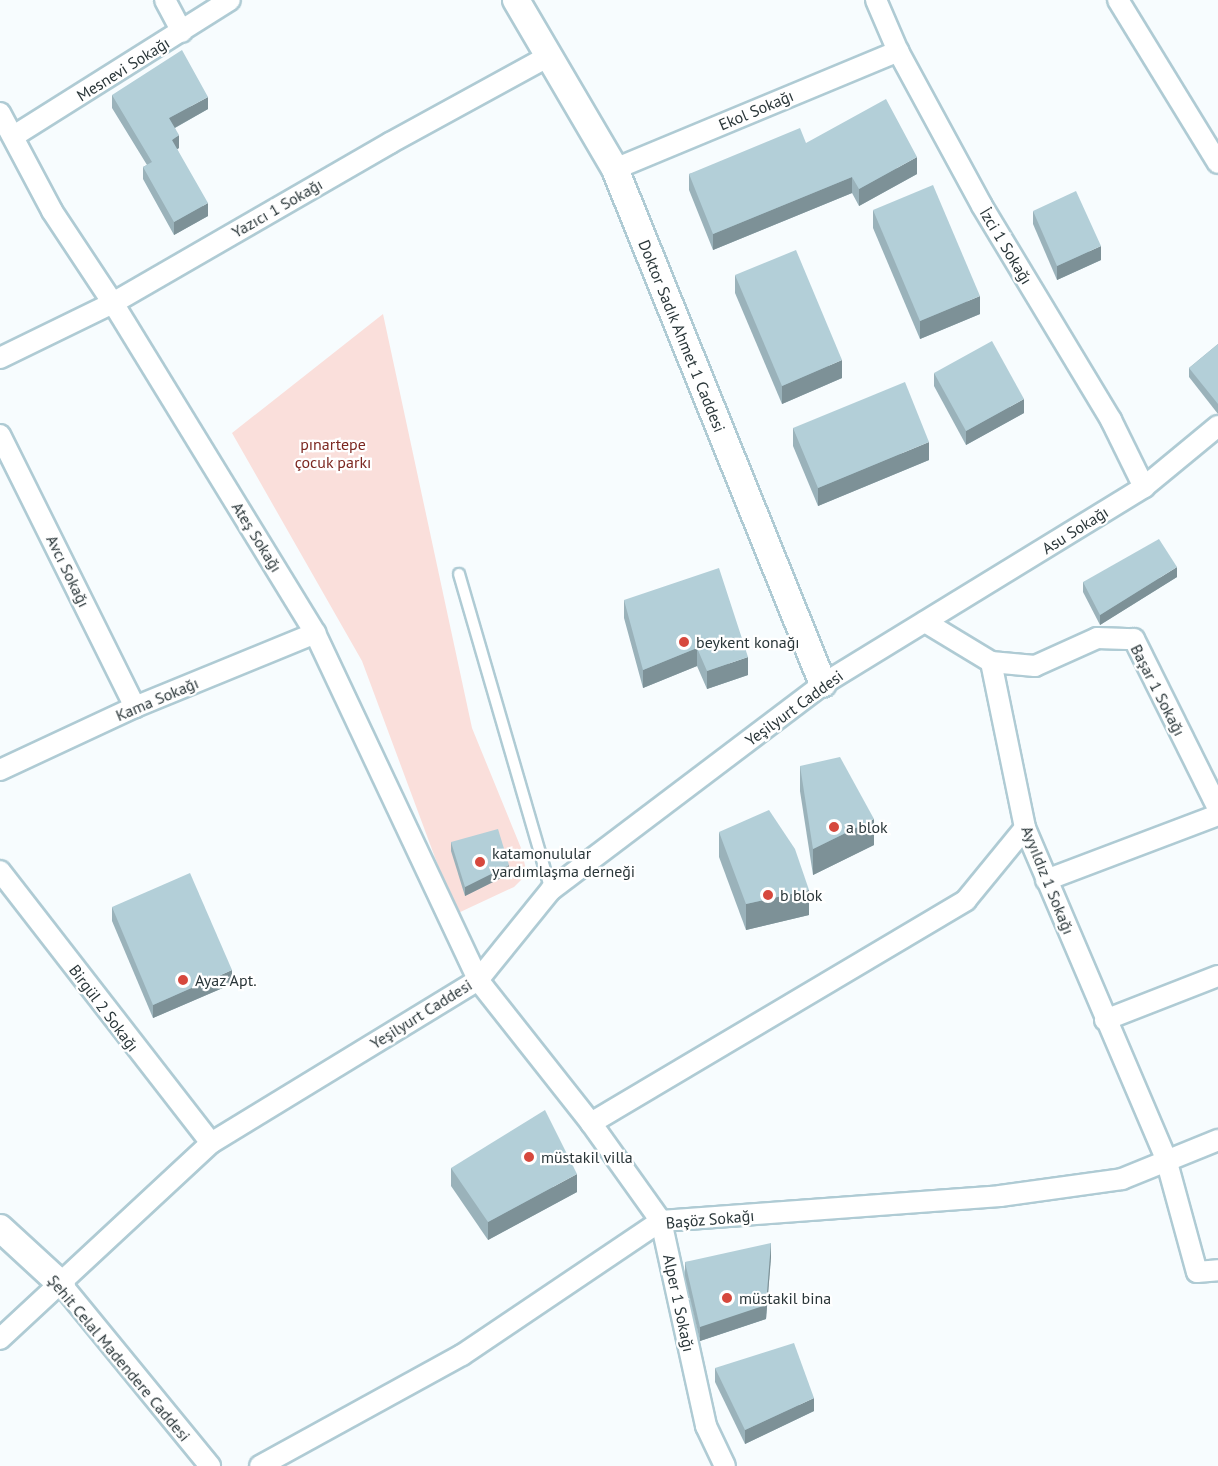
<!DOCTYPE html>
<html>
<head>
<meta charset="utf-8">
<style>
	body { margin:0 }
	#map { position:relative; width:1218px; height:1466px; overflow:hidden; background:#f7fcfe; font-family:"PT Sans",sans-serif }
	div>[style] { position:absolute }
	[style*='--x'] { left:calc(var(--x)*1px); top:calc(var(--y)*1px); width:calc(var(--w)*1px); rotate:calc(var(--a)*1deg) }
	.green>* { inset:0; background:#fadfdb }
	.roads { filter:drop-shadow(2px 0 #afcbd4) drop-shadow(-2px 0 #afcbd4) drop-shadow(0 2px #afcbd4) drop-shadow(0 -2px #afcbd4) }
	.service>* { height:10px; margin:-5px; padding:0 5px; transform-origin:5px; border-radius:5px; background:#fff }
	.minor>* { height:20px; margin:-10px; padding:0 10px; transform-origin:10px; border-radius:10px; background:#fff }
	.tertiary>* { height:26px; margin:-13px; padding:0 13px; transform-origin:13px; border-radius:13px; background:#fff }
	.wall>* { inset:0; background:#9ab2ba }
	.shaded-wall>* { inset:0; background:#7d9197 }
	.building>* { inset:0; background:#b3cfd8 }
	.dots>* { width:16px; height:16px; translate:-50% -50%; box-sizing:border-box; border:3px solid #fff; border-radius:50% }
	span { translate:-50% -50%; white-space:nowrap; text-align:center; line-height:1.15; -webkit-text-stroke:4.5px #fff; paint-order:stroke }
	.street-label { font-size:16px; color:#2a3639 }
	.park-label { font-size:16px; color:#7c2821 }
	.poi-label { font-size:16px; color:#2a3639 }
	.left { translate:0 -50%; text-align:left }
</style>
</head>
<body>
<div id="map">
	<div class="green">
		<i style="clip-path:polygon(383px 314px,472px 728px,521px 848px,527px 874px,514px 887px,456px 914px,362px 661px,232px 433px)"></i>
	</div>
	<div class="roads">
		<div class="service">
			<i style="--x:459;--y:574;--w:329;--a:73.8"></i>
		</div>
		<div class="minor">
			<i style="--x:165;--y:0;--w:36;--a:62"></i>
			<i style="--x:876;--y:0;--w:56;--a:66.7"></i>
			<i style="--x:898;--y:51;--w:176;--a:61.5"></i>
			<i style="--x:982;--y:206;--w:250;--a:58.9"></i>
			<i style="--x:1111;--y:420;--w:75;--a:63.8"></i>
			<i style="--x:1118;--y:0;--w:191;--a:58.5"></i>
			<i style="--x:0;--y:113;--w:111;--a:62"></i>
			<i style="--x:52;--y:211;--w:110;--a:56.5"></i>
			<i style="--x:113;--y:303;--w:387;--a:58.5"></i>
			<i style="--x:315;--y:633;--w:383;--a:64.8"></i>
			<i style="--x:478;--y:980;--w:182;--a:51.7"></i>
			<i style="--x:591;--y:1123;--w:120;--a:54.5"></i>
			<i style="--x:661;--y:1221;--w:210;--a:77.6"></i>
			<i style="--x:706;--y:1426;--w:44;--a:64.6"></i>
			<i style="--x:14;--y:136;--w:255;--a:-32.2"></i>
			<i style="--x:615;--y:169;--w:307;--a:-22.6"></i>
			<i style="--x:0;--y:358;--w:126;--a:-26"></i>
			<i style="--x:113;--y:303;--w:320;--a:-30"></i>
			<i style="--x:390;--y:143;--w:183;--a:-28.7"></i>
			<i style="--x:0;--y:435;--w:304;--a:63.6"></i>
			<i style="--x:925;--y:622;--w:77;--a:31.2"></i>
			<i style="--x:991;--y:662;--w:169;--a:78.4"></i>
			<i style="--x:1025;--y:828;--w:360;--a:66.9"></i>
			<i style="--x:1166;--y:1159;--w:117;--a:74.7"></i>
			<i style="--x:1197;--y:1272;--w:21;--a:-5"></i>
			<i style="--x:991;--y:662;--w:44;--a:5.2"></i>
			<i style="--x:1035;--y:666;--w:68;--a:-24.3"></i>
			<i style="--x:1097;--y:638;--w:37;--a:2"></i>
			<i style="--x:1134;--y:639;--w:189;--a:63.6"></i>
			<i style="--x:0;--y:770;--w:149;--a:-25"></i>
			<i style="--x:135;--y:707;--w:195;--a:-22.3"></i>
			<i style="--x:0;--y:871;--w:344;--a:52.2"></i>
			<i style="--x:1046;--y:880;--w:184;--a:-20.7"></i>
			<i style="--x:1105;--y:1020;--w:121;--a:-21.3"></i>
			<i style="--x:591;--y:1123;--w:436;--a:-30.7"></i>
			<i style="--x:966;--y:900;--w:93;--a:-50.7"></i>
			<i style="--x:62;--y:1285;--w:234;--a:50.7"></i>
			<i style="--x:0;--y:1339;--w:288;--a:-42.9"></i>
			<i style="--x:211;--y:1143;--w:313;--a:-31.4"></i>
			<i style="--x:478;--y:980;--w:116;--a:-51"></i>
			<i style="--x:551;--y:890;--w:341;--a:-37.1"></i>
			<i style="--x:823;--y:684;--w:377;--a:-31.5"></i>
			<i style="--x:1144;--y:487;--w:96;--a:-39.5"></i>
			<i style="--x:260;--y:1466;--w:230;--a:-28.8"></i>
			<i style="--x:462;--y:1355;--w:240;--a:-34"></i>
			<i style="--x:661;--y:1221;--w:340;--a:-4.2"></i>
			<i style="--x:1000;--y:1196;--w:123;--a:-7.9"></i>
			<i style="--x:1122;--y:1179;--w:104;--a:-22.1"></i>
		</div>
		<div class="tertiary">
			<i style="--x:516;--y:0;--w:196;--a:59.6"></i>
			<i style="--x:615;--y:169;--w:555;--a:68.01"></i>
			<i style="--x:0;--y:1228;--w:84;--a:42.6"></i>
		</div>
	</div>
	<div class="wall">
		<i style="clip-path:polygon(112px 95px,208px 109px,175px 128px,179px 148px,177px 149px,208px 216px,174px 235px,143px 179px,143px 167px,147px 165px,112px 108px)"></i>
		<i style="clip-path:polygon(806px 143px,917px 174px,859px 206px,852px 193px,713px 250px,689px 190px,689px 174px)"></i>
		<i style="clip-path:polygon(873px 210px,980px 314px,920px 339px,873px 228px)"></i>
		<i style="clip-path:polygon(1033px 211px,1101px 260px,1057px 280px,1033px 224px)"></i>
		<i style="clip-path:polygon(735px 275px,842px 378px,782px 404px,735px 293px)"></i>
		<i style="clip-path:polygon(1218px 344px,1218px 414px,1189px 377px,1189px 368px)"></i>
		<i style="clip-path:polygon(934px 373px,1024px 413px,966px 445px,934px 386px)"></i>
		<i style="clip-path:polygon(793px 428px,929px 460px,818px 506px,793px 446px)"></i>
		<i style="clip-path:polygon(1177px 577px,1100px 625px,1083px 592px,1083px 582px)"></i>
		<i style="clip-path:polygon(624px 600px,748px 675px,707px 689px,697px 666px,643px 688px,624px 618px)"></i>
		<i style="clip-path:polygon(800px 766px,874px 845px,813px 875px,800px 791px)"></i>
		<i style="clip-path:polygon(719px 832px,809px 915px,746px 930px,719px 857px)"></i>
		<i style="clip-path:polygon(451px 842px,509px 874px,465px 896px,451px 851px)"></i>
		<i style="clip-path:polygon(112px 907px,232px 984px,153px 1018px,112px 921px)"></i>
		<i style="clip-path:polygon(451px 1168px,577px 1192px,488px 1240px,451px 1186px)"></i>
		<i style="clip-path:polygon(771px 1257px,766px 1319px,700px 1341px,685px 1276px,685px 1262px)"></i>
		<i style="clip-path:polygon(715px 1368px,814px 1411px,745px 1444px,715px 1382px)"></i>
	</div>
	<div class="shaded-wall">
		<i style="clip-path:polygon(208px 97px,208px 109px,169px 131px,169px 118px)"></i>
		<i style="clip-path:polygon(179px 135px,179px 148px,172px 152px,172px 140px)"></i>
		<i style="clip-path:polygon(917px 157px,917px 174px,859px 206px,859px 189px)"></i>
		<i style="clip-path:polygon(852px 177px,852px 193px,713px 250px,713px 234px)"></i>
		<i style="clip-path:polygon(208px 203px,208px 216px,174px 235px,174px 222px)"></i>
		<i style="clip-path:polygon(1101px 246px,1101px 260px,1057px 280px,1057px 266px)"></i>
		<i style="clip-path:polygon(980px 296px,980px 314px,920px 339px,920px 321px)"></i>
		<i style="clip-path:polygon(842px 360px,842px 378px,782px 404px,782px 386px)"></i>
		<i style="clip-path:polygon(1024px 399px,1024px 413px,966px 445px,966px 431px)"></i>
		<i style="clip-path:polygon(929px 442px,929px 460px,818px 506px,818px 488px)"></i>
		<i style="clip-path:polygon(1177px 567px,1177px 577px,1100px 625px,1100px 615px)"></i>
		<i style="clip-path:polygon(697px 648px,697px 666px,643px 688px,643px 670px)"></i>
		<i style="clip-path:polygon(748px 657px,748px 675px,707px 689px,707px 671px)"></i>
		<i style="clip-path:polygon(874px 819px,874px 845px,813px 875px,813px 849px)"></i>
		<i style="clip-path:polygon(509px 865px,509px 874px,465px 896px,465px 887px)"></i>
		<i style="clip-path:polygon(809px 890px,809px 915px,746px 930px,746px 904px)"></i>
		<i style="clip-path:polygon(232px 970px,232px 984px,153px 1018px,153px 1005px)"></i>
		<i style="clip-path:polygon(577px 1174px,577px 1192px,488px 1240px,488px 1222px)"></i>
		<i style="clip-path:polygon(771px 1243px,771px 1257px,766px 1319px,700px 1341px,700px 1327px)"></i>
		<i style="clip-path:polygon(814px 1398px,814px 1411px,745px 1444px,745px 1430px)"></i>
	</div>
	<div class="building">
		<i style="clip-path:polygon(182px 50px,208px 97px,169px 118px,179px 135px,172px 140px,208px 203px,174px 222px,143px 167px,152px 162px,112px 95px)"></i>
		<i style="clip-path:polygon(886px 99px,917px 157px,859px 189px,852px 177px,713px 234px,689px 174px,800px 128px,806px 143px)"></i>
		<i style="clip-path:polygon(933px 185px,980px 296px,920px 321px,873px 210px)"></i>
		<i style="clip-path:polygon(1076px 191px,1101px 246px,1057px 266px,1033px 211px)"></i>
		<i style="clip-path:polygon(796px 250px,842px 360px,782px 386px,735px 275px)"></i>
		<i style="clip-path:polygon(992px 341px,1024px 399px,966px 431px,934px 373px)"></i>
		<i style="clip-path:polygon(1218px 344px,1218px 404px,1189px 368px)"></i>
		<i style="clip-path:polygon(905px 382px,929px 442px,818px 488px,793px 428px)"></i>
		<i style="clip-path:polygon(1159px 539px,1177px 567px,1100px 615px,1083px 582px)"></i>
		<i style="clip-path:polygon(719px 568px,748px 657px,707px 671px,697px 648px,643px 670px,624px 600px)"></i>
		<i style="clip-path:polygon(840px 757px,874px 819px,813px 849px,800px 766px)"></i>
		<i style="clip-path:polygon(769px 810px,795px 849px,809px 890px,746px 904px,719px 832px)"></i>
		<i style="clip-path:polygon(498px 829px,509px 865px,465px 887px,451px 842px)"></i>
		<i style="clip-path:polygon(190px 873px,232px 970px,153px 1005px,112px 907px)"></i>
		<i style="clip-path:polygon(545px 1110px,577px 1174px,488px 1222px,451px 1168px)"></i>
		<i style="clip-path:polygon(771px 1243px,766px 1305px,700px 1327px,685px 1262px)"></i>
		<i style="clip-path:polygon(794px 1343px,814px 1398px,745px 1430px,715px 1368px)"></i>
	</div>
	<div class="dots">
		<i style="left:684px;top:642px;background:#d6483d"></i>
		<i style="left:834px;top:827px;background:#d6483d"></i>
		<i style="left:480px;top:862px;background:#d6483d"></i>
		<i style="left:768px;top:895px;background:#d6483d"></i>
		<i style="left:183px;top:980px;background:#d6483d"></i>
		<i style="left:529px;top:1157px;background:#d6483d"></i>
		<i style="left:727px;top:1298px;background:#d6483d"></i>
	</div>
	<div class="street-label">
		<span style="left:123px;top:69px;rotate:-32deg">Mesnevi Sokağı</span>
		<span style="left:756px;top:110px;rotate:-23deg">Ekol Sokağı</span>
		<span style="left:277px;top:208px;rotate:-30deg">Yazıcı 1 Sokağı</span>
		<span style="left:1006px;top:246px;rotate:59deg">İzci 1 Sokağı</span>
		<span style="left:682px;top:336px;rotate:68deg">Doktor Sadık Ahmet 1 Caddesi</span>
		<span style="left:1075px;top:530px;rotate:-32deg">Asu Sokağı</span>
		<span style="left:257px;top:537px;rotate:58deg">Ateş Sokağı</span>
		<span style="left:68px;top:571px;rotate:64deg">Avcı Sokağı</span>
		<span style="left:1158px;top:690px;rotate:63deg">Başar 1 Sokağı</span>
		<span style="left:157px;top:699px;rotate:-23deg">Kama Sokağı</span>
		<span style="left:794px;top:708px;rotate:-36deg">Yeşilyurt Caddesi</span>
		<span style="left:1048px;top:880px;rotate:68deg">Ayyıldız 1 Sokağı</span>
		<span style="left:104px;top:1008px;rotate:53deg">Birgül 2 Sokağı</span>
		<span style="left:421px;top:1014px;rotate:-32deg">Yeşilyurt Caddesi</span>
		<span style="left:710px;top:1219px;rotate:-5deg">Başöz Sokağı</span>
		<span style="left:679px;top:1303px;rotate:78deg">Alper 1 Sokağı</span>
		<span style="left:119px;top:1358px;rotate:50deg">Şehit Celal Madendere Caddesi</span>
	</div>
	<div class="park-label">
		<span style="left:333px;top:453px">pınartepe<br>çocuk parkı</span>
	</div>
	<div class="poi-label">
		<span class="left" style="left:696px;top:642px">beykent konağı</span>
		<span class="left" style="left:846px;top:827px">a blok</span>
		<span class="left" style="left:492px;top:862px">katamonulular<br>yardımlaşma derneği</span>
		<span class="left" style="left:780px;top:895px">b blok</span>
		<span class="left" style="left:195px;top:980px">Ayaz Apt.</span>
		<span class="left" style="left:541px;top:1157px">müstakil villa</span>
		<span class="left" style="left:739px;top:1298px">müstakil bina</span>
	</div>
</div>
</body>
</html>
